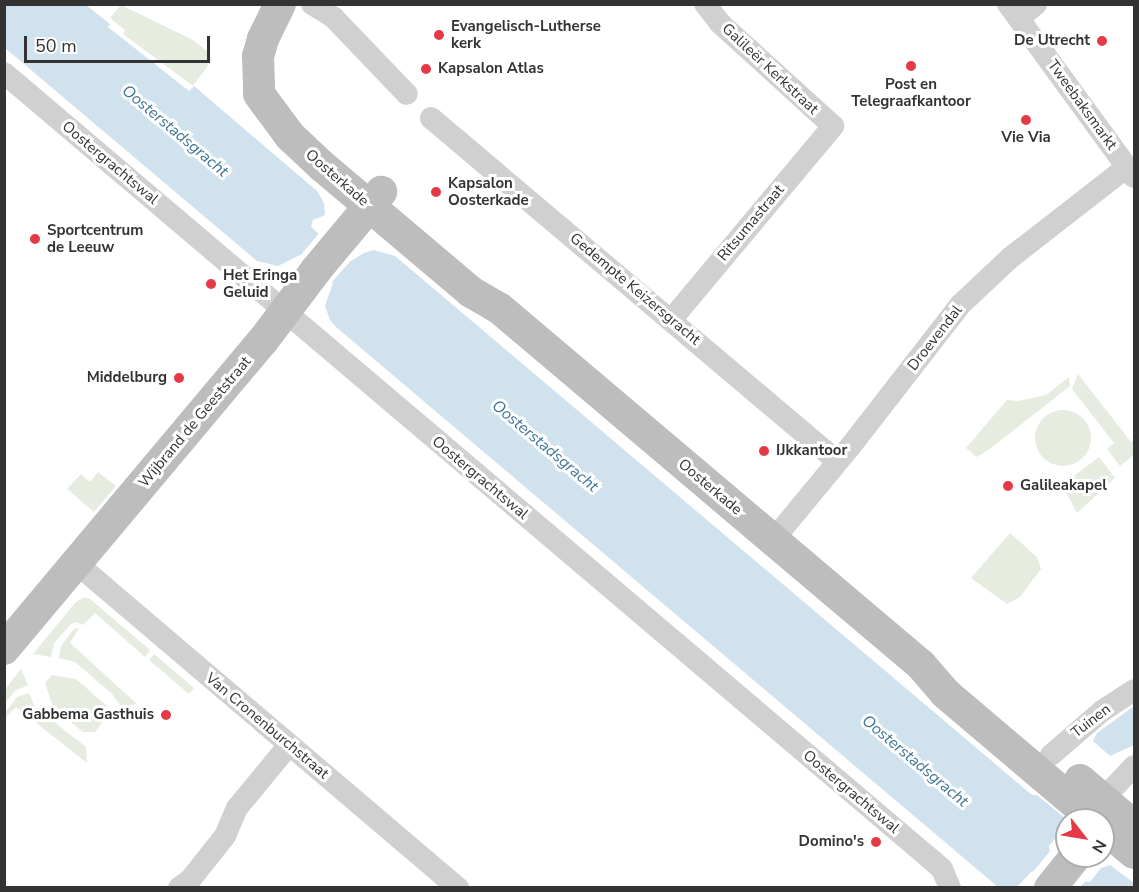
<!DOCTYPE html>
<html>
<head>
<meta charset="utf-8">
<style>
	body { margin:0 }
	#map { position:relative; width:1139px; height:892px; overflow:hidden; background:#fff; font-family:"Nunito Sans",sans-serif }
	div>[style] { position:absolute }
	[style*='--x'] { left:calc(var(--x)*1px); top:calc(var(--y)*1px); width:calc(var(--w)*1px); rotate:calc(var(--a)*1deg) }
	.green>* { inset:0; background:#e6ecdf }
	.round { border-radius:50% }
	.water>* { inset:0; background:#cfe2ee }
	.pier>* { inset:0; background:#fff }
	.street>* { height:22px; margin:-11px; padding:0 11px; transform-origin:11px; border-radius:11px; background:#d0d0d0 }
	.secondary>* { height:32px; margin:-16px; padding:0 16px; transform-origin:16px; border-radius:16px; background:#bdbdbd }
	.dots>* { width:16px; height:16px; translate:-50% -50%; box-sizing:border-box; border:3px solid #fff; border-radius:50% }
	span { translate:-50% -50%; white-space:nowrap; text-align:center; line-height:1.15; -webkit-text-stroke:6px #fff; paint-order:stroke }
	.poi-label { font-size:15px; color:#333; font-weight:700 }
	.left { translate:0 -50%; text-align:left }
	.right { translate:-100% -50%; text-align:right }
	.street-label { font-size:15px; color:#333 }
	.water-label { font-size:16px; color:#3f7597; font-style:italic }
	.frame { position:absolute; inset:0; border:6px solid #333; pointer-events:none }
	.north { position:absolute; left:1055px; top:808px; width:60px; height:60px; box-sizing:border-box; background:#fff; border:2px solid #adadad; border-radius:50%; rotate:121deg; font-size:16px; font-weight:700; line-height:24px; text-align:center; color:#333 }
	.north::after { content:''; display:block; margin:auto; width:21px; height:27px; background:#e63946; clip-path:polygon(50% 0,100% 100%,50% 72%,0 100%) }
	.scale { position:absolute; left:24px; top:36px; width:186px; height:27px; box-sizing:border-box; border:3px solid #333; border-top:0; padding-left:8px; font-size:18px; line-height:21px; white-space:nowrap; color:#333; -webkit-text-stroke:4px #fff; paint-order:stroke }
</style>
</head>
<body>
<div id="map">
	<div class="green">
		<i style="clip-path:polygon(121px 5px,193px 40px,208px 52px,212px 60px,193px 86px,123px 34px,125px 30px,110px 18px)"></i>
		<i style="clip-path:polygon(1078px 374px,1131px 442px,1134px 439px,1134px 455px,1120px 466px,1107px 449px,1114px 443px,1072px 389px)"></i>
		<i style="clip-path:polygon(1069px 377px,1070px 386px,991px 448px,977px 457px,966px 448px,1007px 400px,1018px 401px,1046px 395px)"></i>
		<i class="round" style="left:1035px;top:410px;width:56px;height:56px"></i>
		<i style="clip-path:polygon(1099px 457px,1115px 478px,1077px 513px,1062px 485px)"></i>
		<i style="clip-path:polygon(98px 472px,116px 486px,94px 512px,67px 489px,81px 474px,90px 482px)"></i>
		<i style="clip-path:polygon(1010px 533px,1037px 557px,1041px 569px,1020px 597px,1007px 604px,971px 578px)"></i>
		<i style="clip-path:polygon(84px 597px,90px 599px,150px 650px,145px 657px,95px 613px,83px 625px,77px 622px,71px 624px,54px 643px,51px 657px,33px 654px,75px 603px)"></i>
		<i style="clip-path:polygon(79px 628px,70px 643px,137px 704px,121px 706px,112px 694px,75px 662px,59px 658px,61px 646px,74px 629px)"></i>
		<i style="clip-path:polygon(154px 654px,194px 688px,189px 694px,149px 660px)"></i>
		<i style="clip-path:polygon(21px 669px,28px 685px,15px 691px,5px 703px,5px 689px)"></i>
		<i style="clip-path:polygon(52px 675px,76px 679px,106px 705px,108px 715px,95px 732px,83px 732px,53px 707px,45px 683px)"></i>
		<i style="clip-path:polygon(29px 693px,35px 707px,86px 747px,87px 763px,16px 707px,5px 718px,5px 713px,17px 697px)"></i>
	</div>
	<div class="water">
		<i style="clip-path:polygon(4px 5px,86px 5px,110px 24px,108px 27px,189px 91px,194px 86px,317px 191px,324px 203px,325px 215px,313px 220px,311px 227px,319px 234px,351px 261px,364px 253px,374px 250px,395px 256px,1032px 795px,1037px 795px,1066px 819px,1065px 827px,1049px 846px,1050px 852px,1087px 882px,1090px 882px,1101px 868px,1110px 865px,1134px 883px,1134px 887px,1052px 887px,1032px 871px,1017px 887px,998px 887px,336px 327px,330px 320px,325px 306px,333px 283px,300px 255px,278px 266px,257px 261px,5px 48px)"></i>
		<i style="clip-path:polygon(1134px 706px,1134px 745px,1110px 756px,1093px 741px,1097px 733px)"></i>
	</div>
	<div class="pier">
		<i style="clip-path:polygon(321px 231px,351px 258px,354px 257px,331px 283px,300px 256px)"></i>
		<i style="clip-path:polygon(1052px 849px,1088px 879px,1080px 887px,1048px 888px,1031px 874px)"></i>
	</div>
	<div class="street">
		<i style="--x:312;--y:4;--w:26;--a:32"></i>
		<i style="--x:334;--y:18;--w:105;--a:46.2"></i>
		<i style="--x:1008;--y:4;--w:214;--a:53.9"></i>
		<i style="--x:1019;--y:18;--w:22;--a:-39"></i>
		<i style="--x:4;--y:73;--w:1218;--a:40.31"></i>
		<i style="--x:933;--y:861;--w:12;--a:42"></i>
		<i style="--x:942;--y:869;--w:21;--a:67"></i>
		<i style="--x:431;--y:118;--w:531;--a:40.19"></i>
		<i style="--x:671;--y:320;--w:253;--a:-50.1"></i>
		<i style="--x:833;--y:126;--w:153;--a:-137.7"></i>
		<i style="--x:720;--y:23;--w:24;--a:-128"></i>
		<i style="--x:773;--y:540;--w:121;--a:-50.4"></i>
		<i style="--x:850;--y:447;--w:180;--a:-52.2"></i>
		<i style="--x:960;--y:305;--w:69;--a:-43.2"></i>
		<i style="--x:1010;--y:258;--w:148;--a:-37.9"></i>
		<i style="--x:76;--y:563;--w:502;--a:40.39"></i>
		<i style="--x:1051;--y:755;--w:67;--a:-40.8"></i>
		<i style="--x:1102;--y:711;--w:38;--a:-33"></i>
		<i style="--x:1103;--y:799;--w:45;--a:-46.8"></i>
		<i style="--x:179;--y:888;--w:14;--a:-36"></i>
		<i style="--x:190;--y:880;--w:56;--a:-51.5"></i>
		<i style="--x:225;--y:836;--w:30;--a:-67"></i>
		<i style="--x:237;--y:808;--w:82;--a:-50.5"></i>
	</div>
	<div class="secondary">
		<i style="--x:280;--y:4;--w:39;--a:116"></i>
		<i style="--x:263;--y:39;--w:18;--a:106"></i>
		<i style="--x:258;--y:56;--w:38;--a:88"></i>
		<i style="--x:259;--y:94;--w:52;--a:53.6"></i>
		<i style="--x:290;--y:136;--w:44;--a:43.2"></i>
		<i style="--x:322;--y:166;--w:195;--a:40.2"></i>
		<i style="--x:471;--y:292;--w:32;--a:30"></i>
		<i style="--x:499;--y:308;--w:553;--a:40.23"></i>
		<i style="--x:921;--y:665;--w:37;--a:49"></i>
		<i style="--x:945;--y:693;--w:197;--a:40.3"></i>
		<i style="--x:4;--y:649;--w:401;--a:-50"></i>
		<i style="--x:262;--y:342;--w:90;--a:-53.1"></i>
		<i style="--x:316;--y:270;--w:102;--a:-50.2"></i>
		<i style="--x:1080;--y:780;--w:71;--a:40.4"></i>
		<i style="--x:1103;--y:827;--w:40;--a:40"></i>
		<i style="--x:1050;--y:888;--w:41;--a:-50.9"></i>
	</div>
	<div class="dots">
		<i style="left:439px;top:35px;background:#e63946"></i>
		<i style="left:1102px;top:41px;background:#e63946"></i>
		<i style="left:911px;top:66px;background:#e63946"></i>
		<i style="left:426px;top:69px;background:#e63946"></i>
		<i style="left:1026px;top:120px;background:#e63946"></i>
		<i style="left:436px;top:192px;background:#e63946"></i>
		<i style="left:35px;top:239px;background:#e63946"></i>
		<i style="left:211px;top:284px;background:#e63946"></i>
		<i style="left:179px;top:378px;background:#e63946"></i>
		<i style="left:764px;top:451px;background:#e63946"></i>
		<i style="left:1008px;top:486px;background:#e63946"></i>
		<i style="left:166px;top:715px;background:#e63946"></i>
		<i style="left:876px;top:842px;background:#e63946"></i>
	</div>
	<div class="poi-label">
		<span class="left" style="left:451px;top:35px">Evangelisch-Lutherse<br>kerk</span>
		<span class="right" style="left:1090px;top:41px">De Utrecht</span>
		<span class="left" style="left:438px;top:69px">Kapsalon Atlas</span>
		<span style="left:911px;top:93px">Post en<br>Telegraafkantoor</span>
		<span style="left:1026px;top:138px">Vie Via</span>
		<span class="left" style="left:448px;top:192px">Kapsalon<br>Oosterkade</span>
		<span class="left" style="left:47px;top:239px">Sportcentrum<br>de Leeuw</span>
		<span class="left" style="left:223px;top:284px">Het Eringa<br>Geluid</span>
		<span class="right" style="left:167px;top:378px">Middelburg</span>
		<span class="left" style="left:776px;top:451px">IJkkantoor</span>
		<span class="left" style="left:1020px;top:486px">Galileakapel</span>
		<span class="right" style="left:154px;top:715px">Gabbema Gasthuis</span>
		<span class="right" style="left:864px;top:842px">Domino's</span>
	</div>
	<div class="street-label">
		<span style="left:770px;top:69px;rotate:43deg">Galileër Kerkstraat</span>
		<span style="left:1082px;top:105px;rotate:54deg">Tweebaksmarkt</span>
		<span style="left:110px;top:163px;rotate:40deg">Oostergrachtswal</span>
		<span style="left:337px;top:178px;rotate:41deg">Oosterkade</span>
		<span style="left:751px;top:223px;rotate:-50deg">Ritsumastraat</span>
		<span style="left:635px;top:289px;rotate:40deg">Gedempte Keizersgracht</span>
		<span style="left:935px;top:338px;rotate:-52deg">Droevendal</span>
		<span style="left:195px;top:422px;rotate:-50deg">Wijbrand de Geeststraat</span>
		<span style="left:480px;top:478px;rotate:40deg">Oostergrachtswal</span>
		<span style="left:710px;top:487px;rotate:40deg">Oosterkade</span>
		<span style="left:1091px;top:721px;rotate:-38deg">Tuinen</span>
		<span style="left:267px;top:726px;rotate:40deg">Van Cronenburchstraat</span>
		<span style="left:851px;top:792px;rotate:40deg">Oostergrachtswal</span>
	</div>
	<div class="water-label">
		<span style="left:175px;top:131px;rotate:40deg">Oosterstadsgracht</span>
		<span style="left:545px;top:446px;rotate:40deg">Oosterstadsgracht</span>
		<span style="left:915px;top:761px;rotate:40deg">Oosterstadsgracht</span>
	</div>
	<div class="frame"></div>
	<div class="north">N</div>
	<div class="scale">50 m</div>
</div>
</body>
</html>
